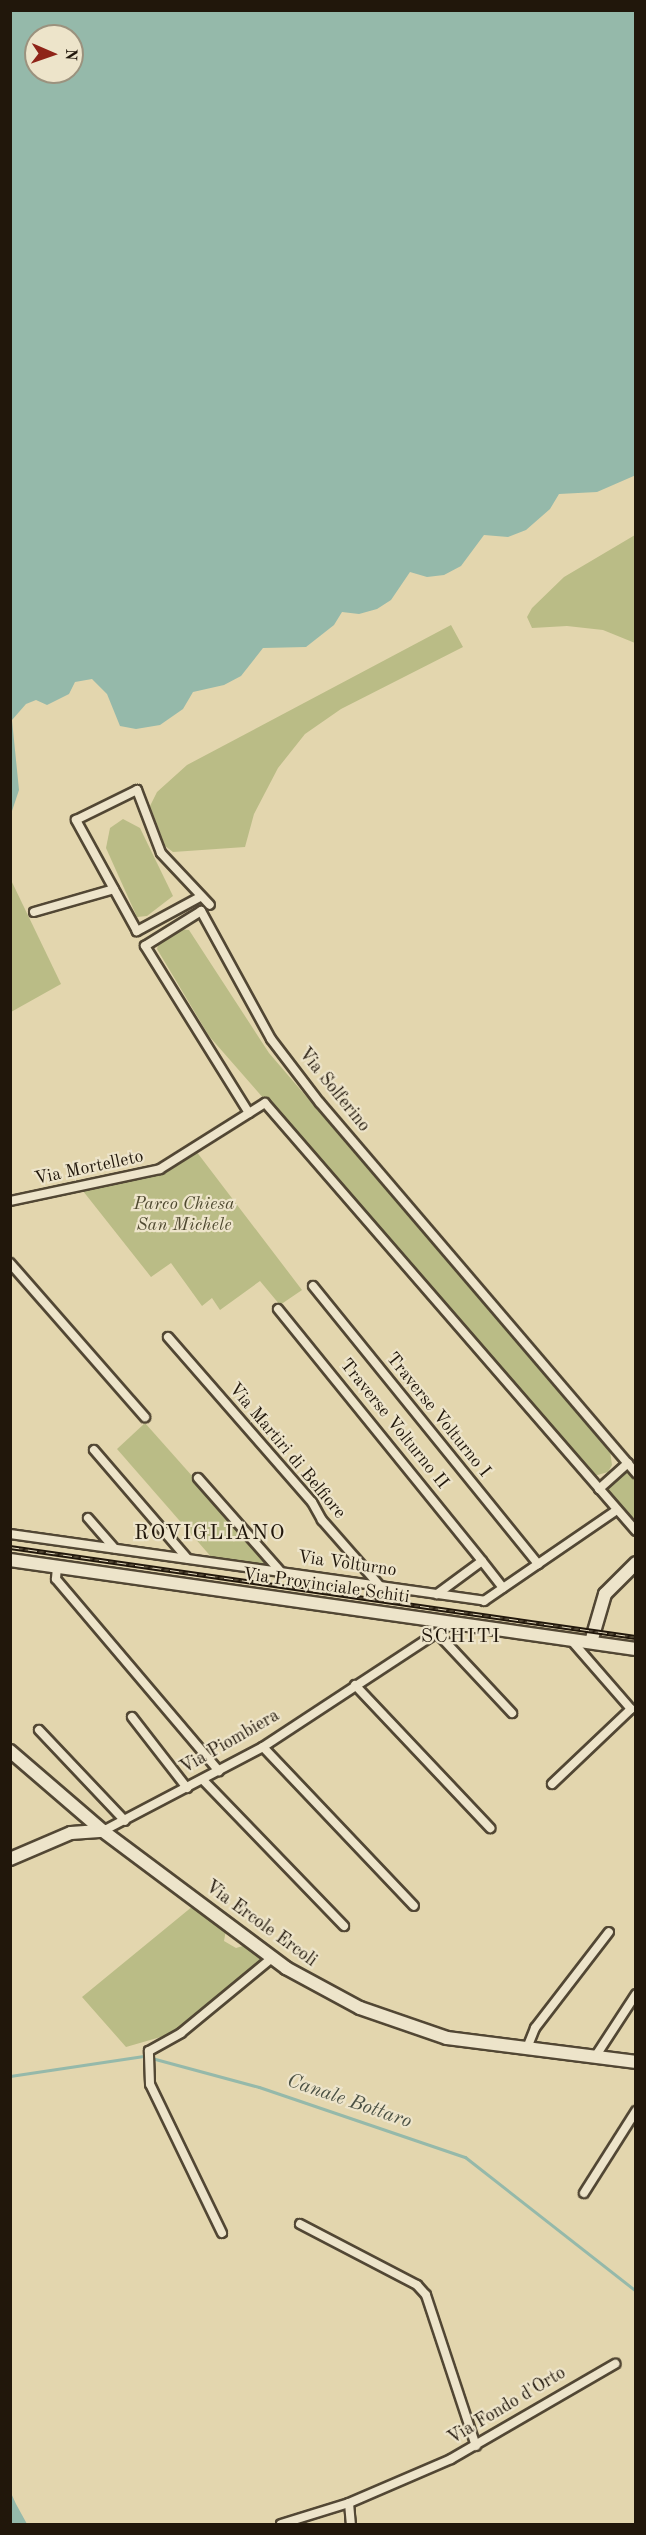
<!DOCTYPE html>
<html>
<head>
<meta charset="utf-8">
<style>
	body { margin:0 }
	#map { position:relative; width:646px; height:2535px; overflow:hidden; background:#e3d6ae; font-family:"Old Standard TT",serif }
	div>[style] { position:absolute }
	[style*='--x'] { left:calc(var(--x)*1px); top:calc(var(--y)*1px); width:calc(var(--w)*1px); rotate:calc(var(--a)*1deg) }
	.green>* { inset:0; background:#babc86 }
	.water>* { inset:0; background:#95b9aa }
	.stream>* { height:3px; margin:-1.5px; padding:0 1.5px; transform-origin:1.5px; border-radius:1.5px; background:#95b9aa }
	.roads { filter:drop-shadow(2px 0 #524734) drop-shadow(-2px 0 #524734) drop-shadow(0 2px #524734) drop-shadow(0 -2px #524734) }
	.street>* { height:8px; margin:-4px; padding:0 4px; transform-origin:4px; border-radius:4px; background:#ede4ca }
	.secondary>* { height:12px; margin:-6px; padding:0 6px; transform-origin:6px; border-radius:6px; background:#ede4ca }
	.rail>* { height:5px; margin-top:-2.5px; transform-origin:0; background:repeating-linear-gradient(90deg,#ede4ca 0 9px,#21170b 0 18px); box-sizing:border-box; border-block:2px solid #21170b }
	span { translate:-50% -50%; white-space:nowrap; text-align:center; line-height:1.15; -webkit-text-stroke:4.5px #ede4ca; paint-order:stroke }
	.street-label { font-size:18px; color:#21170b }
	.park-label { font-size:18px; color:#4f4930; font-style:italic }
	.neighbourhood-label { font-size:20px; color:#21170b; letter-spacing:1.5px }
	.water-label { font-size:20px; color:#4a5043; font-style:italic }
	.quarter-label { font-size:21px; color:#21170b; letter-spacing:1.5px }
	.frame { position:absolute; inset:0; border:12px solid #21170b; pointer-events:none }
	.north { position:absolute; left:24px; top:24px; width:60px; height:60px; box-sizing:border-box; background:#ede4ca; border:2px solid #9b927e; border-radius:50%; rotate:92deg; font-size:16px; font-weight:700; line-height:24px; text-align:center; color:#21170b }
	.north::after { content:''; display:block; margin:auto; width:21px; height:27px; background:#8f2418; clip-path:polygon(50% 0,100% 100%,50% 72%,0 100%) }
</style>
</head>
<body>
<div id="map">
	<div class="green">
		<i style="clip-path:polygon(635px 535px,635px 643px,603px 630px,567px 626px,532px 628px,527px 617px,532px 608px,564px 577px)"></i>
		<i style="clip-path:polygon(451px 625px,463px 647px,341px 709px,305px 734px,278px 768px,254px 814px,245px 847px,173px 852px,165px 846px,150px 806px,157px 792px,187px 765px)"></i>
		<i style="clip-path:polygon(123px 819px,140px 828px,173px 896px,147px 916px,137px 917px,106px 848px,110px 828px)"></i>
		<i style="clip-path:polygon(10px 878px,61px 984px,11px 1012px,10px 1012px)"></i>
		<i style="clip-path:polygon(178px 929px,189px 930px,269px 1053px,610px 1451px,612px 1465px,608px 1472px,594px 1476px,209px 1036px,157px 949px,159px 942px)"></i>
		<i style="clip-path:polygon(196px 1151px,302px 1290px,280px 1305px,260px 1281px,220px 1310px,212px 1298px,202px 1306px,171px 1263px,151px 1277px,83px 1191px,145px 1177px)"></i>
		<i style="clip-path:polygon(145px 1423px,273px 1567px,213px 1559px,117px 1449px)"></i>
		<i style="clip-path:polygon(628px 1463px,635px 1473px,635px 1531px,599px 1489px)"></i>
		<i style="clip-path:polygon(193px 1906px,226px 1930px,224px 1941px,236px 1948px,246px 1945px,263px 1957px,262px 1962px,178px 2032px,126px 2047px,82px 1997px)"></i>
	</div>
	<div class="water">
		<i style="clip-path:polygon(evenodd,11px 10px,635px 11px,636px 475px,597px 492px,559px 494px,550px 509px,526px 530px,508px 537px,484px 535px,461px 566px,444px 575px,427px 577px,410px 572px,391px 600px,377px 609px,359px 614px,342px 612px,334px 625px,306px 647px,263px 648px,241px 676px,224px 685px,193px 692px,183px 709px,160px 725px,136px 729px,120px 726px,107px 694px,92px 679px,75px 682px,69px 694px,47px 705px,36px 700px,26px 704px,12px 720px,19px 790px,11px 814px,11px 10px,36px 36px,72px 36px,72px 72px,36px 72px,36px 36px)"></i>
		<i style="clip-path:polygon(11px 2493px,16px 2504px,27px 2524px,11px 2524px)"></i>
	</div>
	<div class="stream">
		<i style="--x:10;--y:2076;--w:135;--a:-8.5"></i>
		<i style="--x:144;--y:2056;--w:119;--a:15.1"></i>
		<i style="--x:259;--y:2087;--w:218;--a:18.8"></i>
		<i style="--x:465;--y:2157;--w:217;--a:38.1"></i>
	</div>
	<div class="roads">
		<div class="street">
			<i style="--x:200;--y:897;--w:72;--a:151.6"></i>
			<i style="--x:137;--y:931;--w:127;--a:-118.8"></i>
			<i style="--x:76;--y:820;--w:68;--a:-26.2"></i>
			<i style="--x:137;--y:790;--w:67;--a:69.1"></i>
			<i style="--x:161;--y:853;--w:71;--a:46.7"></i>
			<i style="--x:34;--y:912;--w:83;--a:-16"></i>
			<i style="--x:249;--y:1113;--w:197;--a:-121.9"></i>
			<i style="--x:145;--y:946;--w:66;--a:-32"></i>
			<i style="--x:201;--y:911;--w:146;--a:61.3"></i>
			<i style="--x:271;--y:1039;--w:81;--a:52.6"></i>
			<i style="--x:320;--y:1103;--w:487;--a:49.5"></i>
			<i style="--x:10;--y:1201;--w:153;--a:-12"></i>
			<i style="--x:160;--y:1169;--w:124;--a:-32.2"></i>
			<i style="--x:265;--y:1103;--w:566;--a:49.08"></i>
			<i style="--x:10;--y:1263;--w:205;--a:48.8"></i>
			<i style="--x:313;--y:1286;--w:358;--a:51"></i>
			<i style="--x:278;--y:1309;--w:324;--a:51"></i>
			<i style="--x:482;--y:1561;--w:56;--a:143.7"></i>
			<i style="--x:168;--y:1337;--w:219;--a:48.9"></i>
			<i style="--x:312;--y:1502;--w:21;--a:61"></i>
			<i style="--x:322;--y:1520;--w:88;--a:48.7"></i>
			<i style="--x:94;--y:1450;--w:143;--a:49.3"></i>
			<i style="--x:198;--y:1478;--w:124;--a:48.6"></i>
			<i style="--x:599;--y:1489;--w:39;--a:-42"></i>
			<i style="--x:88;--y:1518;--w:40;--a:49"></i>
			<i style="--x:10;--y:1534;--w:479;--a:8"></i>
			<i style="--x:484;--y:1601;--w:161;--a:-34.4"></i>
			<i style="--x:482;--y:1561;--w:34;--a:52"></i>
			<i style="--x:57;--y:1567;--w:12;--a:95"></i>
			<i style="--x:56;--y:1579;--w:252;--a:49.7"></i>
			<i style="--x:439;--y:1635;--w:107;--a:46.9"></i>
			<i style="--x:355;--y:1685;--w:197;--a:46.6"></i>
			<i style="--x:132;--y:1717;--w:90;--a:52.2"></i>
			<i style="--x:39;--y:1730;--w:125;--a:46.6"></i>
			<i style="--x:263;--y:1747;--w:219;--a:46.5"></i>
			<i style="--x:203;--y:1780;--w:203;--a:46"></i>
			<i style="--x:552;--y:1784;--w:109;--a:-43.5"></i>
			<i style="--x:631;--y:1709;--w:91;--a:-131"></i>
			<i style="--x:103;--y:1831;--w:181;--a:-27.7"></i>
			<i style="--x:263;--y:1747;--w:227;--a:-33.3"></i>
			<i style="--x:527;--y:2048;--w:22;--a:-68"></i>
			<i style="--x:535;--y:2028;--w:121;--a:-52.4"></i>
			<i style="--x:595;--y:2057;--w:75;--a:-56.9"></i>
			<i style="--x:584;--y:2193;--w:97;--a:-57.6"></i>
			<i style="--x:300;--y:2224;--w:132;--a:27.5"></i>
			<i style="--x:417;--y:2285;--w:13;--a:48"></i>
			<i style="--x:426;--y:2295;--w:159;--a:71.7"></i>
			<i style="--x:222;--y:2233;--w:165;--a:-115.8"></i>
			<i style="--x:150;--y:2084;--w:33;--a:-92"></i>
			<i style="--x:149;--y:2051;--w:37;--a:-29"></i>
			<i style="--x:181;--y:2033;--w:118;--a:-39.5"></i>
			<i style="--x:349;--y:2503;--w:21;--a:85"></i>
			<i style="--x:281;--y:2524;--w:71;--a:-17.2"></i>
			<i style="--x:349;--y:2503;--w:111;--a:-23.3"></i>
			<i style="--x:451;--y:2459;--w:190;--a:-30.1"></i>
		</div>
		<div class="secondary">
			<i style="--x:10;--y:1560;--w:632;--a:8.09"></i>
			<i style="--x:591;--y:1642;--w:50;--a:-73.7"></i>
			<i style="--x:605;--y:1594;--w:44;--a:-45"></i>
			<i style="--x:10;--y:1751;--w:123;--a:40.7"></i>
			<i style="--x:103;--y:1831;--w:229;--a:36.8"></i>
			<i style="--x:286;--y:1968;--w:84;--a:28.4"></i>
			<i style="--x:360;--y:2008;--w:92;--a:19"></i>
			<i style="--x:447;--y:2038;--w:191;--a:7.2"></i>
			<i style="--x:10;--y:1859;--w:66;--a:-23.1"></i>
			<i style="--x:71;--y:1833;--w:32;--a:-4"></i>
		</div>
	</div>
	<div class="rail">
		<i style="--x:10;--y:1547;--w:632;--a:8.18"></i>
	</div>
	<div class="street-label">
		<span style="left:334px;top:1090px;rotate:51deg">Via Solferino</span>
		<span style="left:89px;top:1168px;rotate:-12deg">Via Mortelleto</span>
		<span style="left:438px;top:1415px;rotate:51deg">Traverse Volturno I</span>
		<span style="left:394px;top:1424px;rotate:51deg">Traverse Volturno II</span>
		<span style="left:287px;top:1451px;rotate:50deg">Via Martiri di Belfiore</span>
		<span style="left:347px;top:1564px;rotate:8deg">Via Volturno</span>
		<span style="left:326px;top:1586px;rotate:8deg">Via Provinciale Schiti</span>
		<span style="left:230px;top:1742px;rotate:-30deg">Via Piombiera</span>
		<span style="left:261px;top:1924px;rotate:36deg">Via Ercole Ercoli</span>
		<span style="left:507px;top:2406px;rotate:-31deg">Via Fondo d'Orto</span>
	</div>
	<div class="park-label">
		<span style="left:184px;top:1215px">Parco Chiesa<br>San Michele</span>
	</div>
	<div class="neighbourhood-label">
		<span style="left:461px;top:1637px">SCHITI</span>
	</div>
	<div class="water-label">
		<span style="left:349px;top:2102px;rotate:19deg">Canale Bottaro</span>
	</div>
	<div class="quarter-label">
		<span style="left:210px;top:1534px">ROVIGLIANO</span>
	</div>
	<div class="frame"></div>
	<div class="north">N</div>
</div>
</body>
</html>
